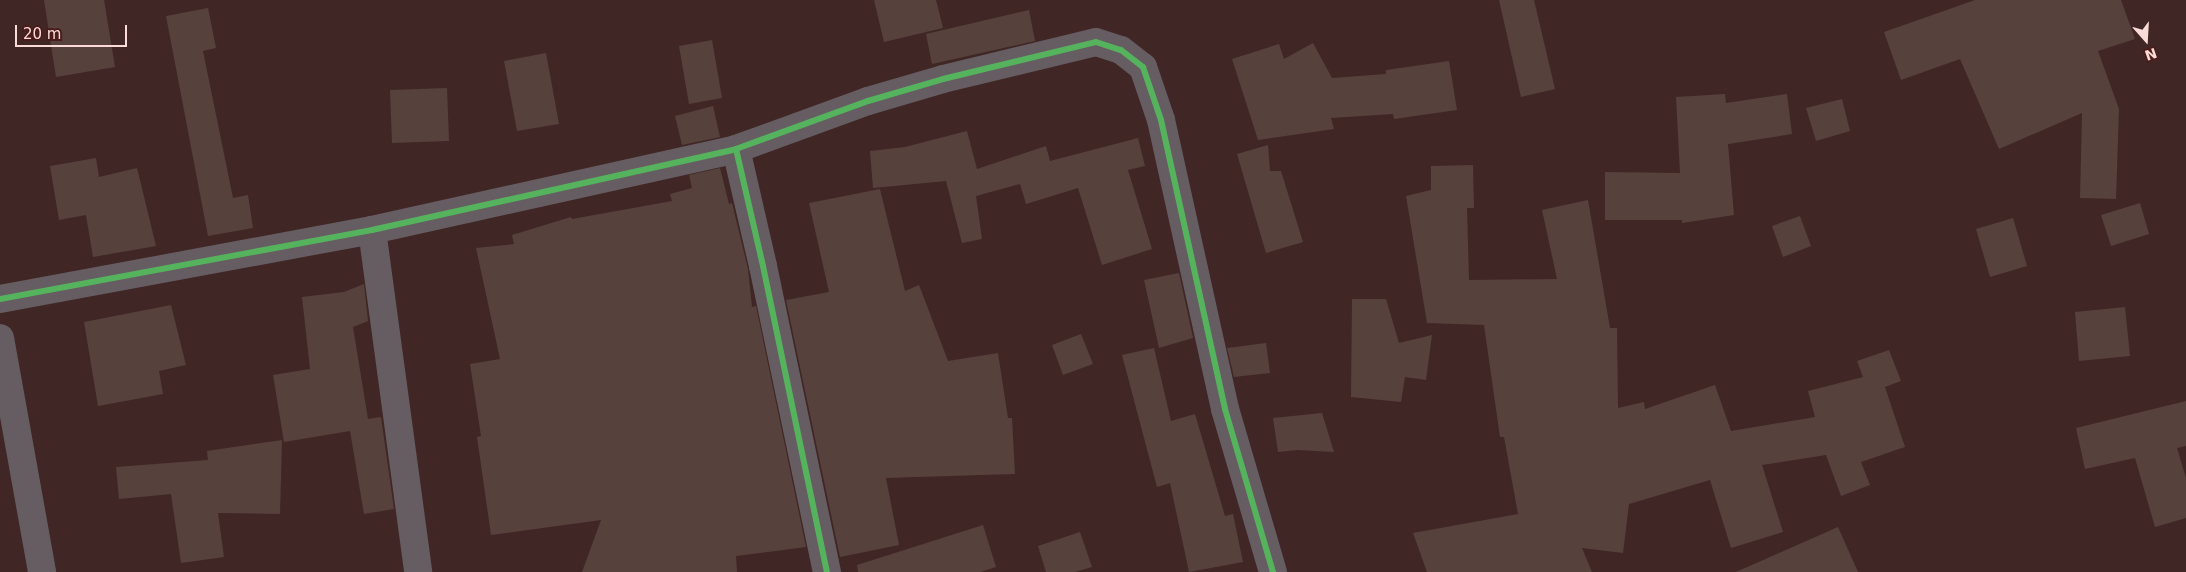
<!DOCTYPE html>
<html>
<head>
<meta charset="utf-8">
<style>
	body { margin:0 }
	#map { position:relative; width:2186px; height:572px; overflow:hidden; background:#402726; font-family:"DejaVu Sans",sans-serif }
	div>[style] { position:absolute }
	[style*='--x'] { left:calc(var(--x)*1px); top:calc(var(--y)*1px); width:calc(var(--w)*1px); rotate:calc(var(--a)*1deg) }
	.building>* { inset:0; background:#56413d }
	.minor>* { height:28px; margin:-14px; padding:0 14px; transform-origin:14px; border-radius:14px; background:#665d62 }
	.cycleway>* { height:6px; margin:-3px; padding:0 3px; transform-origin:3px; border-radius:3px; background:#56b35d }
	span { translate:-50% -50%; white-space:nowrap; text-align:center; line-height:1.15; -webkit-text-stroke:4px #4a1d1b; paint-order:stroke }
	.north { position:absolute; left:2121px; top:15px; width:50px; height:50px; -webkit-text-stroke:4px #4a1d1b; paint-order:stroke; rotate:161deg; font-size:14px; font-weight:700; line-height:20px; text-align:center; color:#fadbd8 }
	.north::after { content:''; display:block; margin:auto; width:18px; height:22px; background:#fadbd8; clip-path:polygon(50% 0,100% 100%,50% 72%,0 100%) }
	.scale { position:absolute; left:15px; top:25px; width:112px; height:22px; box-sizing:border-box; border:2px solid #fadbd8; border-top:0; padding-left:6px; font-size:15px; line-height:18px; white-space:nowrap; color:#fadbd8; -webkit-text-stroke:4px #4a1d1b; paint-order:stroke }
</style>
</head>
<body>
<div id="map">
	<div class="building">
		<i style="clip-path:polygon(44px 0,104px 0,115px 67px,56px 77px)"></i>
		<i style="clip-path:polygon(874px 0,936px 0,943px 28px,884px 42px)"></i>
		<i style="clip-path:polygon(1499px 0,1534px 0,1555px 89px,1521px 97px)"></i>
		<i style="clip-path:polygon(1975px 0,2121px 0,2135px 39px,2098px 51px,2119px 109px,2116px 199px,2080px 198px,2082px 113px,1999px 149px,1960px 59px,1901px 80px,1884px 32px)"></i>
		<i style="clip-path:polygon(208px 8px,216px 48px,203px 51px,233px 198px,248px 195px,253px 228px,208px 236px,166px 16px)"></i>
		<i style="clip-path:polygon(1029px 10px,1035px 41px,932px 64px,926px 34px)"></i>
		<i style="clip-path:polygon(712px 40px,722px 98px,689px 104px,679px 46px)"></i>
		<i style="clip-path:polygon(1313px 43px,1332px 78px,1386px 74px,1386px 70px,1449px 61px,1457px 110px,1394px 119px,1393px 114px,1331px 118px,1334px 129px,1258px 140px,1232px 59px,1279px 44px,1284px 59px)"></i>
		<i style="clip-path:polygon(546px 53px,559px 124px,517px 131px,504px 61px)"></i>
		<i style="clip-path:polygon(447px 88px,449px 141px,392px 143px,390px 90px)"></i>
		<i style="clip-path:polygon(1725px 94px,1726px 103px,1787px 94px,1792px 134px,1728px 144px,1734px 215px,1682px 223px,1682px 220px,1605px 220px,1605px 172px,1680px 173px,1676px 97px)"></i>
		<i style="clip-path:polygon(1842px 99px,1850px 131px,1816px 141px,1806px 108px)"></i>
		<i style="clip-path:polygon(713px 106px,720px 137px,682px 145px,675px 116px)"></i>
		<i style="clip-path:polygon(967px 131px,977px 169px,1046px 146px,1050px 161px,1138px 138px,1145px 166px,1128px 170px,1152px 249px,1102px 265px,1078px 188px,1026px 204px,1020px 184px,976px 196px,982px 239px,962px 243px,946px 181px,873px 188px,870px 151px,905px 147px)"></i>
		<i style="clip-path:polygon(1268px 145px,1270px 171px,1281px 171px,1303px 242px,1266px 253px,1237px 154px)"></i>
		<i style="clip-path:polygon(96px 158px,99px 177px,137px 168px,156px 246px,93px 257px,86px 215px,59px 220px,50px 166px)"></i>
		<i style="clip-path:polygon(1473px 165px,1474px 208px,1467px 208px,1469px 280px,1557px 279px,1542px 210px,1588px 200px,1610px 328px,1617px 328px,1618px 408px,1644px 402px,1645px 409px,1715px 385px,1731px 431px,1815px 417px,1808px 391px,1863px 377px,1857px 361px,1889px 350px,1901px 381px,1885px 387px,1905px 447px,1861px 462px,1870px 485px,1841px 496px,1826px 455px,1762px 465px,1783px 532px,1731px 548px,1710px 480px,1629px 504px,1623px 553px,1582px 548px,1592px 572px,1427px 572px,1413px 533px,1518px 514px,1504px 437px,1500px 437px,1484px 325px,1427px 323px,1406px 196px,1431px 190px,1431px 166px)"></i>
		<i style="clip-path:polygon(720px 168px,729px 204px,732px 203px,748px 269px,752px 307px,756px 306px,806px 547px,736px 556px,737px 572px,582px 572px,601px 520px,491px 535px,477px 437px,481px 436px,470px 364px,500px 359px,476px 248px,514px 244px,512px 235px,571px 217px,572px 219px,672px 201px,670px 194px,692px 188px,689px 175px)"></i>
		<i style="clip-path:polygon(880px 189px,905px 291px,919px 285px,948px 361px,998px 353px,1008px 418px,1012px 418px,1015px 474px,886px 478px,899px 545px,840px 557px,786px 300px,829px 292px,809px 203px)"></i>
		<i style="clip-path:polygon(2140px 203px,2149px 234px,2111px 246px,2101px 215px)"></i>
		<i style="clip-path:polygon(1800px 216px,1811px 246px,1783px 257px,1772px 226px)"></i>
		<i style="clip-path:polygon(2013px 218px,2027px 266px,1990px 277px,1976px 229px)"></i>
		<i style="clip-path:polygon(1179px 273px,1193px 338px,1159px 348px,1144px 280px)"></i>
		<i style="clip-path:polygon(364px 284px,368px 321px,353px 327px,368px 419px,381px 417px,394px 509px,364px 514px,350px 431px,284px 442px,273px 375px,310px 369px,302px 297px,344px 292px)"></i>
		<i style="clip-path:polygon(1352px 299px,1386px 299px,1399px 343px,1432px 335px,1426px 380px,1405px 377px,1401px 402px,1351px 397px)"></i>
		<i style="clip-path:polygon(171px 305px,186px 365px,159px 371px,163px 394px,98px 406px,84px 322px)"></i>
		<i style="clip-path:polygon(2125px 307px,2130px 356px,2079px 361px,2075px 312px)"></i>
		<i style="clip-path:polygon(1081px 334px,1093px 364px,1063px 375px,1052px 345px)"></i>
		<i style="clip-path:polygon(1266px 343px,1270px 373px,1234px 377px,1227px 348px)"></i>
		<i style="clip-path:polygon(1154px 348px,1171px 421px,1195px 414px,1225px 516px,1233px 514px,1243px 562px,1189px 572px,1170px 483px,1157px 487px,1122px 355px)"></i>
		<i style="clip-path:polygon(2186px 401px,2186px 446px,2177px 448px,2186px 478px,2186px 518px,2155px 527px,2135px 458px,2085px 469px,2076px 428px)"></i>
		<i style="clip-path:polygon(1322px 413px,1334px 452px,1298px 450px,1278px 452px,1273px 418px)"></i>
		<i style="clip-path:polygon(282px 440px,280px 514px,218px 513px,224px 557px,181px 563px,171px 494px,119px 499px,116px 467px,208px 460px,207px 451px)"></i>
		<i style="clip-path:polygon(983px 525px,996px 567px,980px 572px,858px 572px,857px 565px)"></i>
		<i style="clip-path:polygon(1838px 527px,1858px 572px,1736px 572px)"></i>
		<i style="clip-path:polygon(1080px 532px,1092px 567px,1075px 572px,1046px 572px,1038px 546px)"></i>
	</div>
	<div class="minor">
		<i style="--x:736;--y:149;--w:120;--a:77"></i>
		<i style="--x:763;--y:266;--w:313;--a:78.2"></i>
		<i style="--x:372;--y:230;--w:345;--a:82.3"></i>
		<i style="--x:0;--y:299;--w:378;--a:-10.5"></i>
		<i style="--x:372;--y:230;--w:373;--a:-12.5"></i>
		<i style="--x:736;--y:149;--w:140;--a:-20"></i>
		<i style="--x:868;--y:101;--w:78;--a:-16.3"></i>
		<i style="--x:943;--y:79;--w:157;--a:-13.6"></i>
		<i style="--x:1096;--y:42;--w:26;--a:18"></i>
		<i style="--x:1121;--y:50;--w:28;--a:38"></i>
		<i style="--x:1143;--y:67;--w:56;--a:71.2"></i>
		<i style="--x:1161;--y:120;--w:296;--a:77.5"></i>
		<i style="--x:1225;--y:409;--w:170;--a:73.6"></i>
		<i style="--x:0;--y:338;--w:238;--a:79.8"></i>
	</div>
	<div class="cycleway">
		<i style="--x:736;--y:149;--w:120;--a:77"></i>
		<i style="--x:763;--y:266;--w:313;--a:78.2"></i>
		<i style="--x:0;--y:299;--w:378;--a:-10.5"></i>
		<i style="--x:372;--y:230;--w:373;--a:-12.5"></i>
		<i style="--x:736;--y:149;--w:140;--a:-20"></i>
		<i style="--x:868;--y:101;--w:78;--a:-16.3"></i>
		<i style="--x:943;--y:79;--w:157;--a:-13.6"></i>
		<i style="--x:1096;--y:42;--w:26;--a:18"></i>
		<i style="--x:1121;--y:50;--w:28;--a:38"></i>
		<i style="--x:1143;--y:67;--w:56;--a:71.2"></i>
		<i style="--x:1161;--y:120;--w:296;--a:77.5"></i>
		<i style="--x:1225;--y:409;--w:170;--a:73.6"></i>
	</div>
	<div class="north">N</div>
	<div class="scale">20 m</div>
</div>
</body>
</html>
